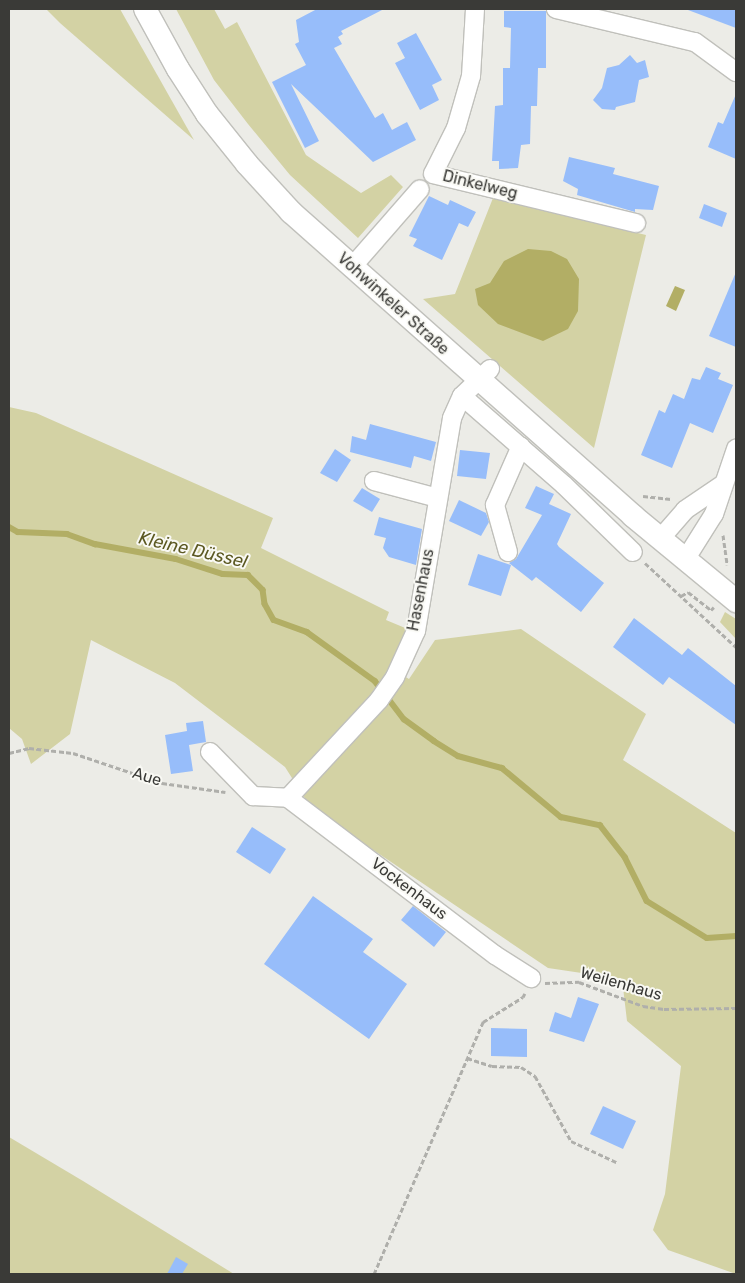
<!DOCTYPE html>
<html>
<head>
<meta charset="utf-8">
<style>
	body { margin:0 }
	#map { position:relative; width:745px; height:1283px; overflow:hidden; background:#ecece7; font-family:Rubik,sans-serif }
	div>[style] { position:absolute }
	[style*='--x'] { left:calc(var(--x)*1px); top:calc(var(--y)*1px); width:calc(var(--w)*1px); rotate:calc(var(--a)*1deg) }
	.green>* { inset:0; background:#d3d2a4 }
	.water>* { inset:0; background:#b2ae65 }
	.stream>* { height:5.5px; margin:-2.75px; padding:0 2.75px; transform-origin:2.75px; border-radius:2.75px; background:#b2ae65 }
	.building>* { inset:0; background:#97bdfa }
	.path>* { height:3px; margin-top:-1.5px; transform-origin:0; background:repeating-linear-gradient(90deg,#afafab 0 5px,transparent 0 7.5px) }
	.roads { filter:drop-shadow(1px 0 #c0c0bb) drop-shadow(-1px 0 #c0c0bb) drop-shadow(0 1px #c0c0bb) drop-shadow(0 -1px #c0c0bb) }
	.minor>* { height:18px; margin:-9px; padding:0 9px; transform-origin:9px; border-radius:9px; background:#fff }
	.major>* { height:22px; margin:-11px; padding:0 11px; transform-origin:11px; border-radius:11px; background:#fff }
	span { translate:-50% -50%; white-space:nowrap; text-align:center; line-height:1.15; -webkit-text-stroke:4px #f9f9f4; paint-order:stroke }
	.street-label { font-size:16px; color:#3a3a37 }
	.water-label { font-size:18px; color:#5b5821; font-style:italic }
	.frame { position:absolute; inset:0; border:10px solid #3a3a37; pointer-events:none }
</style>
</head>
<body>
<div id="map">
	<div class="green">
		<i style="clip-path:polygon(46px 9px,120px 9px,194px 140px,60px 23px)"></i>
		<i style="clip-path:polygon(176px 9px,214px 9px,225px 29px,237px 22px,306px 155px,361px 193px,391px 175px,403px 187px,358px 238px,290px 175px,248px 124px,214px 80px)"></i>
		<i style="clip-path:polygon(493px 198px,646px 235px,594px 448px,423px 299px,455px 294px)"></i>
		<i style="clip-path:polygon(9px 407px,36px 413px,273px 518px,261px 548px,389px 612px,386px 620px,410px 630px,393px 669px,409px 679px,435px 640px,521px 629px,646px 714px,623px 760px,736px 833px,736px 1274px,668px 1250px,653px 1230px,665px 1194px,681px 1066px,627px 1021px,622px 979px,548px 968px,311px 808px,285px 767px,175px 683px,91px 640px,70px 734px,31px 764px,22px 739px,9px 728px)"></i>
		<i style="clip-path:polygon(725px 612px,736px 619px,736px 639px,720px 622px)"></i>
		<i style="clip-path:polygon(9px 1137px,83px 1181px,234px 1274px,9px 1274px)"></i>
	</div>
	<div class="water">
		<i style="clip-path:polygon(528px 249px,551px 251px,567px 259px,579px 279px,578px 311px,568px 329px,543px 341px,498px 324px,478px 305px,475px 289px,490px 283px,504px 261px)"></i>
		<i style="clip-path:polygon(675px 286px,685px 290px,676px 311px,666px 306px)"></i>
	</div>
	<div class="stream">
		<i style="--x:9;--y:527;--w:10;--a:29"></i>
		<i style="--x:18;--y:532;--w:49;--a:2.3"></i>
		<i style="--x:67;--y:534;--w:30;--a:20"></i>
		<i style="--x:95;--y:544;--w:82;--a:10.5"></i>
		<i style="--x:176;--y:559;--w:49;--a:17.7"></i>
		<i style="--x:223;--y:574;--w:25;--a:2"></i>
		<i style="--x:248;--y:575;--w:21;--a:45"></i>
		<i style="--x:263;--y:590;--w:14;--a:82"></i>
		<i style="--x:265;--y:604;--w:18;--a:61"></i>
		<i style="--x:274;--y:620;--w:35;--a:20"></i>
		<i style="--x:307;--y:632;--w:84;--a:35.8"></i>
		<i style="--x:375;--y:681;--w:48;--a:52.7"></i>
		<i style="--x:404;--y:719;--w:37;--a:36"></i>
		<i style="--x:434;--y:741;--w:28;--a:32"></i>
		<i style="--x:458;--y:756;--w:46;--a:15.3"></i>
		<i style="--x:502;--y:768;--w:77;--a:39.7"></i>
		<i style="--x:561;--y:817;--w:40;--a:12"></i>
		<i style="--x:600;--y:825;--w:41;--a:52"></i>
		<i style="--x:625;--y:857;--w:49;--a:63.4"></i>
		<i style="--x:647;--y:901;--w:70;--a:31.7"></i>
		<i style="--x:707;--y:938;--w:29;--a:-4"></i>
	</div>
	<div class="building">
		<i style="clip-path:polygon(317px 9px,384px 9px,341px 31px,343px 34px,338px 37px,342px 44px,334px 48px,375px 118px,383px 113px,392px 130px,407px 122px,416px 140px,373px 162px,291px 84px,319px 141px,305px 148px,272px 82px,306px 65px,295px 44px,299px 42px,296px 20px)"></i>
		<i style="clip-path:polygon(688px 9px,736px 9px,736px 28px,688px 10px)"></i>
		<i style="clip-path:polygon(504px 11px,546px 11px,546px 68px,538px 68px,537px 106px,531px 106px,530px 144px,521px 145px,518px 168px,499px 169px,499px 161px,492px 161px,495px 106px,503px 105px,503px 68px,510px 68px,511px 28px,504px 27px)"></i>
		<i style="clip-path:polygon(416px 33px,442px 80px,432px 85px,439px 100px,420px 110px,395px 63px,405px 58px,397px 43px)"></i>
		<i style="clip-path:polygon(630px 55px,637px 63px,645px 60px,649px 77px,639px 80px,635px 102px,616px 107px,615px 110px,602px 109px,593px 100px,602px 88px,607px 68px,619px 65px)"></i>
		<i style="clip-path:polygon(736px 94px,736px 159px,708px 147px,718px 122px,723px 124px)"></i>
		<i style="clip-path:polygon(569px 157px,615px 168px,613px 174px,659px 186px,653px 210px,635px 209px,635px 212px,577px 195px,578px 189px,563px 181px)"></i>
		<i style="clip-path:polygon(429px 196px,448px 205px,450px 200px,476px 212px,468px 227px,459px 223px,442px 260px,413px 246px,417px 239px,409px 236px)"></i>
		<i style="clip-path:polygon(704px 204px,727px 213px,722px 227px,699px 218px)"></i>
		<i style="clip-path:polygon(736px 272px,736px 347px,709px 336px)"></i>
		<i style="clip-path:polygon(706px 367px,721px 373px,718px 379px,733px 385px,713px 433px,690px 423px,672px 468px,641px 455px,659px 410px,665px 413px,673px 394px,684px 399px,692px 378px,700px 380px)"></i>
		<i style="clip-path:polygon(370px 424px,436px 442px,431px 461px,414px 456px,411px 468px,350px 452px,352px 436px,366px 440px)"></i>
		<i style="clip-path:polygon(335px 449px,351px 460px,337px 482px,320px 473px)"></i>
		<i style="clip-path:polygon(460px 450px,490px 453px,486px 479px,457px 476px)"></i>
		<i style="clip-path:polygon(536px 486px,554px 494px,549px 504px,571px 514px,557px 544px,559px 547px,604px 583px,581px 612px,536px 577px,532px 581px,509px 563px,516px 559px,542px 515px,525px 508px)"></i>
		<i style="clip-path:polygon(362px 488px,380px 499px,372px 512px,353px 501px)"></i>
		<i style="clip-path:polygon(459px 500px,486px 513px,489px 522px,481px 536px,449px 521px)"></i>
		<i style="clip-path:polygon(379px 517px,422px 529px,416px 565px,389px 557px,383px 548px,386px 538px,374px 535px)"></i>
		<i style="clip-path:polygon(478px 554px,511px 565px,501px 596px,468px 585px)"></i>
		<i style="clip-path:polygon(634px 618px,682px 655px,688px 648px,736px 686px,736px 725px,669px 677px,663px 685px,613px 647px)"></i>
		<i style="clip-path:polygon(203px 721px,206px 742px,189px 745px,193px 771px,171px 774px,165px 735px,187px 731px,186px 723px)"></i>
		<i style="clip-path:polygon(252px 827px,286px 849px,270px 874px,236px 852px)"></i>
		<i style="clip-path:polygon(313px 896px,373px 939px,363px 952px,407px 984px,369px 1039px,264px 964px)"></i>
		<i style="clip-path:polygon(413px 906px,446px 932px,434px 947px,401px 920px)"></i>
		<i style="clip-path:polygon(578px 997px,599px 1004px,584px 1042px,549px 1031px,555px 1012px,571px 1018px)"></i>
		<i style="clip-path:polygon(491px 1028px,527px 1029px,527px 1057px,491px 1056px)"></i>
		<i style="clip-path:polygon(603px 1106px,636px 1121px,623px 1149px,590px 1134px)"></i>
		<i style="clip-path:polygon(176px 1257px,188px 1264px,182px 1274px,167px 1274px)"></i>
	</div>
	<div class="path">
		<i style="--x:643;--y:496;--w:28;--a:6"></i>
		<i style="--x:723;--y:535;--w:30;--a:82"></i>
		<i style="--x:645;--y:563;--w:124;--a:42.7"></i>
		<i style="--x:681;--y:596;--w:8;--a:-30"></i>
		<i style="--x:688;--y:592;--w:29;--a:38"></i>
		<i style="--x:711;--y:610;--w:4;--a:-45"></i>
		<i style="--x:9;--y:753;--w:21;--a:-14"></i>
		<i style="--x:29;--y:748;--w:44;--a:6.5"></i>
		<i style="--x:73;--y:753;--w:94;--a:18.6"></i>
		<i style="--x:162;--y:783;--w:64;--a:8.1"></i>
		<i style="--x:545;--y:983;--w:34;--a:-2"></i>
		<i style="--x:579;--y:982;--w:68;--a:20.6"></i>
		<i style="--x:643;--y:1006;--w:21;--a:8"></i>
		<i style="--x:664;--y:1009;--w:72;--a:-0.8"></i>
		<i style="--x:467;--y:1058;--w:26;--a:18"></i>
		<i style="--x:492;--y:1066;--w:29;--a:2"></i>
		<i style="--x:521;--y:1067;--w:17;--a:33"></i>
		<i style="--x:535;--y:1076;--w:74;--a:61"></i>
		<i style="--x:571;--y:1141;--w:50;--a:25"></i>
		<i style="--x:374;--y:1274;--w:275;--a:-66.6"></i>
		<i style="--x:483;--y:1022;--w:47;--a:-32"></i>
		<i style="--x:523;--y:997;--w:4;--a:-63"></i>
	</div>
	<div class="roads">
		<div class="minor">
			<i style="--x:475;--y:9;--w:67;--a:93.4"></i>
			<i style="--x:471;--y:76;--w:54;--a:106.1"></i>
			<i style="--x:456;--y:128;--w:51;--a:116.6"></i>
			<i style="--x:433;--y:174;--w:209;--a:13.6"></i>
			<i style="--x:556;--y:9;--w:143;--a:13.4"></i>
			<i style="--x:695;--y:42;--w:51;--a:36.2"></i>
			<i style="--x:352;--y:267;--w:103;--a:-48.9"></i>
			<i style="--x:462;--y:396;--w:135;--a:41.1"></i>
			<i style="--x:564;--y:485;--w:96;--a:44.2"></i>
			<i style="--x:374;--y:481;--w:66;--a:14.9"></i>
			<i style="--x:660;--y:539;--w:38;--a:-49"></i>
			<i style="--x:685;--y:510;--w:45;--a:-34"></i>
			<i style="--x:508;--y:552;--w:49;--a:-105.5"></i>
			<i style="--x:495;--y:505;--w:64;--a:-66.2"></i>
			<i style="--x:685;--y:560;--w:54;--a:-57.8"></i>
			<i style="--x:714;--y:514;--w:69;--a:-71.3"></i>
			<i style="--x:210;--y:752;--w:62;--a:45.7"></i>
			<i style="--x:253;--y:796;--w:35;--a:3"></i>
			<i style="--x:288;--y:798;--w:134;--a:-47.1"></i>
			<i style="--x:379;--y:700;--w:28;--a:-55"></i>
			<i style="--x:395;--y:677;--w:51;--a:-65.5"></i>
			<i style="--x:416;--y:631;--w:216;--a:-80.4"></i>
			<i style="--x:452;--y:418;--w:24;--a:-66"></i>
			<i style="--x:462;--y:396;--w:39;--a:-44"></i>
			<i style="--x:288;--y:798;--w:260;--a:37.2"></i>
			<i style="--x:495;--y:955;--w:43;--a:32.6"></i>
		</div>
		<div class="major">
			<i style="--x:145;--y:9;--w:68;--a:61.2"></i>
			<i style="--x:178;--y:69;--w:54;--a:57.2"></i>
			<i style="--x:207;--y:114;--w:64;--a:51.3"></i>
			<i style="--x:247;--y:164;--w:65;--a:47.5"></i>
			<i style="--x:291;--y:212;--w:458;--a:41.6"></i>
			<i style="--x:633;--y:516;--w:134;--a:39.5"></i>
		</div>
	</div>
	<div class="street-label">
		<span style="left:480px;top:185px;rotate:14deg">Dinkelweg</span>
		<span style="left:393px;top:304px;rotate:42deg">Vohwinkeler Straße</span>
		<span style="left:421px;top:590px;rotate:-79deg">Hasenhaus</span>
		<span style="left:147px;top:777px;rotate:17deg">Aue</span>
		<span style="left:409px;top:889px;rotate:37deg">Vockenhaus</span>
		<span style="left:621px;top:984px;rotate:16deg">Weilenhaus</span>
	</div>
	<div class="water-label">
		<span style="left:193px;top:550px;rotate:13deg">Kleine Düssel</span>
	</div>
	<div class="frame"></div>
</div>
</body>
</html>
